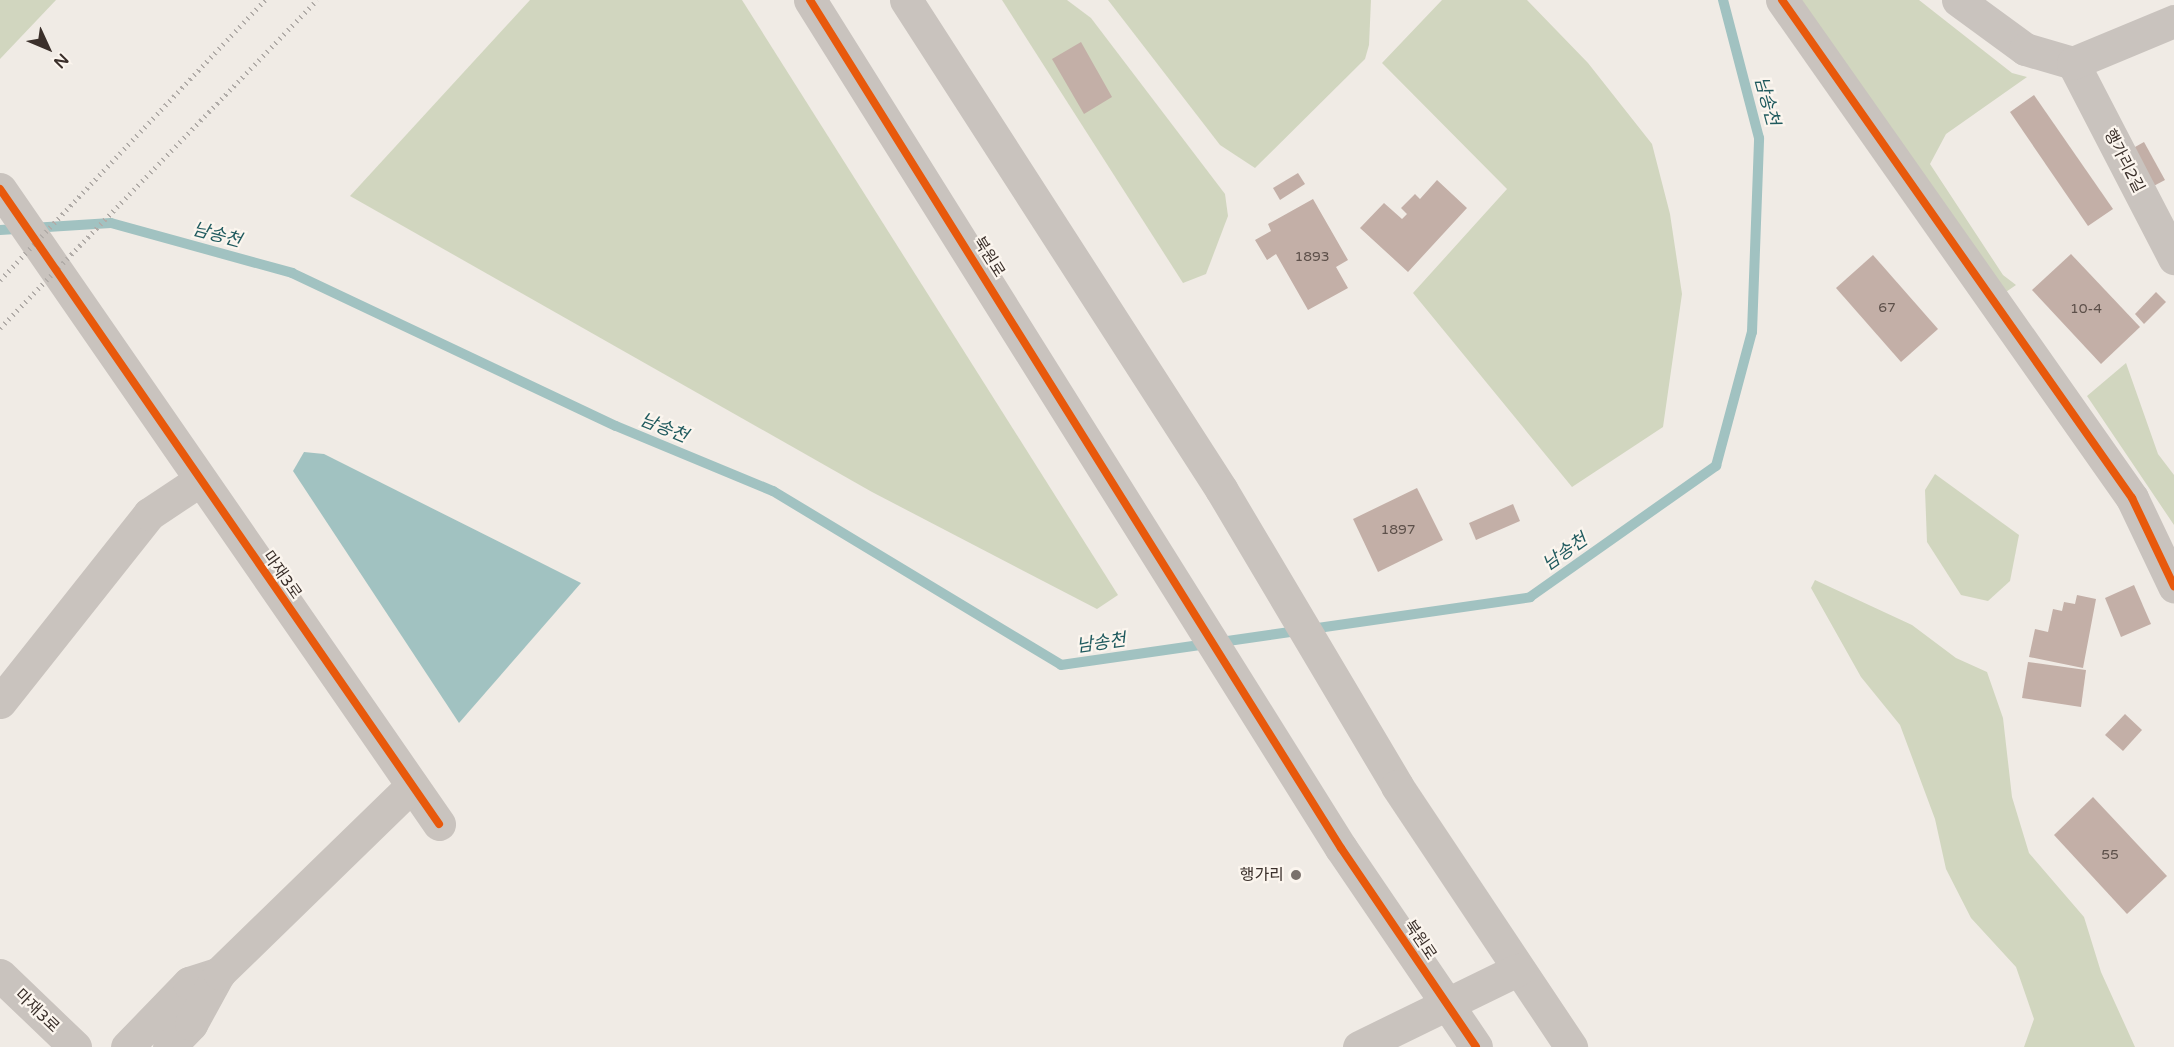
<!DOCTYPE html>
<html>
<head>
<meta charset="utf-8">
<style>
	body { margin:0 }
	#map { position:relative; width:2174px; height:1047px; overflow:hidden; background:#f0ebe5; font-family:"Varela Round","Noto Sans KR",sans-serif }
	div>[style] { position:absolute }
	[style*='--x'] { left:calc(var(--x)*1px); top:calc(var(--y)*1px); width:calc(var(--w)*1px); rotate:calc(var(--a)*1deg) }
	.green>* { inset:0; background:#d1d6bf }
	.water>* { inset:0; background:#a1c2c1 }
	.stream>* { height:10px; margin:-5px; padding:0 5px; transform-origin:5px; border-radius:5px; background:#a1c2c1 }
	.building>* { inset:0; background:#c3afa7 }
	.minor>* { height:33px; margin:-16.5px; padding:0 16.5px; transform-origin:16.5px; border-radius:16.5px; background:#c9c3be }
	.rail>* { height:4.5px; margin-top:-2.25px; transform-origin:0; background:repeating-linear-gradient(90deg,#b1aca8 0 1.5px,transparent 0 6px) }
	.cycleway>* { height:8px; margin:-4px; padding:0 4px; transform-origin:4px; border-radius:4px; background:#e8590c }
	.dots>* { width:16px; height:16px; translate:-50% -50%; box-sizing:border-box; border:3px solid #fbf5ee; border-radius:50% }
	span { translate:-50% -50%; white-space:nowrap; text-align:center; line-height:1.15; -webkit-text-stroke:4.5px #fbf5ee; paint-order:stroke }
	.number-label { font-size:14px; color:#5d504a }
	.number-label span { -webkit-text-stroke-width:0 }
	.street-label { font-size:16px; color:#3b302b }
	.poi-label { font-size:16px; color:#3b302b }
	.right { translate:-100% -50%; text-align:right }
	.water-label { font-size:18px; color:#1f5a5e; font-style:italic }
	.north { position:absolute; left:18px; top:18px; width:60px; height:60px; -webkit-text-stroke:4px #fbf5ee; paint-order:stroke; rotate:134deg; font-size:16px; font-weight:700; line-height:24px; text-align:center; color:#3b302b }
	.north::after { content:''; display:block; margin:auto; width:21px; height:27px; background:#3b302b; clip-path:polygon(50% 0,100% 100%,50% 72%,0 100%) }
</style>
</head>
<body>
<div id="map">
	<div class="green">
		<i style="clip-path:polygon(0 0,56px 0,0 59px)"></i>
		<i style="clip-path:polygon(530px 0,742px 0,1118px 595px,1097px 609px,872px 492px,350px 196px)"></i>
		<i style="clip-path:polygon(1002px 0,1067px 0,1091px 18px,1225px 194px,1228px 216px,1206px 274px,1183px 283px)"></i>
		<i style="clip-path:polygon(1108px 0,1371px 0,1369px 45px,1365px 59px,1255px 168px,1220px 145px)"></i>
		<i style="clip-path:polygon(1442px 0,1527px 0,1588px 63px,1652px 144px,1670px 214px,1682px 294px,1663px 427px,1572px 487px,1413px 293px,1507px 189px,1382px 63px)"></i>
		<i style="clip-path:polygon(1793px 0,1919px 0,2012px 73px,2027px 77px,1946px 134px,1930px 164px,2003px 275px,2016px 285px,2003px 294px)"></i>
		<i style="clip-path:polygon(2126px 363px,2158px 454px,2174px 475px,2174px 525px,2087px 396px)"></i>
		<i style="clip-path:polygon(1935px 474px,2019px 535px,2010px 581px,1988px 601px,1961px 595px,1927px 542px,1925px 490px)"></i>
		<i style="clip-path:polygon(1815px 580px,1912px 625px,1956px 658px,1987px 672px,2003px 718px,2012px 797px,2029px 853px,2084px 917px,2101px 972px,2135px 1047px,2024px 1047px,2034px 1019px,2016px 967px,1971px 918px,1946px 869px,1935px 819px,1900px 725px,1861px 677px,1811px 588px)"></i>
	</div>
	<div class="water">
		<i style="clip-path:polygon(304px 452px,324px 454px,581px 583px,459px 723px,293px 471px)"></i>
	</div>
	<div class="stream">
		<i style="--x:0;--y:230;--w:111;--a:-3.6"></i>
		<i style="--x:111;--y:223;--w:188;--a:15.4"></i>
		<i style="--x:292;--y:273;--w:358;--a:25.3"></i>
		<i style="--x:616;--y:426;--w:170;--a:22.5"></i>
		<i style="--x:773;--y:491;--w:336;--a:31.1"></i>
		<i style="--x:1061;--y:665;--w:474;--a:-8.2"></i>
		<i style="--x:1530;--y:597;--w:228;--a:-35.2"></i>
		<i style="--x:1716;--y:466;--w:139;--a:-75"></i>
		<i style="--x:1752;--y:332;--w:194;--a:-87.9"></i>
		<i style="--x:1759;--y:138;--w:143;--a:-104.6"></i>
	</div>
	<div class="building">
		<i style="clip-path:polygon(1081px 42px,1112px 97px,1084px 114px,1052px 59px)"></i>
		<i style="clip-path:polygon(2034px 95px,2113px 209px,2088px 226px,2010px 112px)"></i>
		<i style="clip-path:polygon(2144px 142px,2165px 180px,2146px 190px,2126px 152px)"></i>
		<i style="clip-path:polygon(1298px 173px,1305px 184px,1280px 200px,1273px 188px)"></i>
		<i style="clip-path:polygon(1437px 180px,1467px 208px,1408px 272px,1360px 228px,1384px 203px,1402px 219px,1407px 214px,1401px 208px,1415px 194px,1420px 199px)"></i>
		<i style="clip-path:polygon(1313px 199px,1348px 260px,1336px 267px,1348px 288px,1308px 310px,1276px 254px,1267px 260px,1255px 240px,1271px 231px,1268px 224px)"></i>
		<i style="clip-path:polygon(2071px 254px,2140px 327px,2101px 364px,2032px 290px)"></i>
		<i style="clip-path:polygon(1873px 255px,1938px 329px,1901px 362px,1836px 288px)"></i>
		<i style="clip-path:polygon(2156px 292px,2166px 302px,2144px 324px,2135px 314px)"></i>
		<i style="clip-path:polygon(1417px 488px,1443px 540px,1378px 572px,1353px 519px)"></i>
		<i style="clip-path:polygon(1513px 504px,1520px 521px,1476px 540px,1469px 523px)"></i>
		<i style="clip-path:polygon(2134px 585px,2151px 624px,2121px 637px,2105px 598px)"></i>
		<i style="clip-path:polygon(2077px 595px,2096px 599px,2083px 668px,2029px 657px,2035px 629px,2048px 632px,2053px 609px,2062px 611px,2064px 602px,2075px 604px)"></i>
		<i style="clip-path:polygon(2028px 662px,2086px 670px,2081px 707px,2022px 698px)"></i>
		<i style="clip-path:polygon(2125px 714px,2142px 730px,2123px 751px,2105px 735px)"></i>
		<i style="clip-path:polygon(2093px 797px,2167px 876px,2127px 914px,2054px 835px)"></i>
	</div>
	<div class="minor">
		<i style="--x:810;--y:0;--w:1001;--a:57.95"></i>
		<i style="--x:1341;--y:848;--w:240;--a:55.8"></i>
		<i style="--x:906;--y:0;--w:582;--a:57.21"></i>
		<i style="--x:1221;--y:489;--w:345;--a:59.3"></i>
		<i style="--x:1397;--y:786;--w:314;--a:56.3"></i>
		<i style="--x:1782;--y:0;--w:609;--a:54.9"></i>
		<i style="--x:2132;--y:498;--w:98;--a:64.5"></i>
		<i style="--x:1958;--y:0;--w:83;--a:36.2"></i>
		<i style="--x:2025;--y:49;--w:50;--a:16.3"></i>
		<i style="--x:2073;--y:63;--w:220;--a:62.6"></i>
		<i style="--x:2073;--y:63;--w:109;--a:-22.6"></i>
		<i style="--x:0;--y:189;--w:772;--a:55.34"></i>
		<i style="--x:0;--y:702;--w:240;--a:-51.6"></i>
		<i style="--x:149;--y:514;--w:61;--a:-33.7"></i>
		<i style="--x:0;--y:975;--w:104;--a:43.8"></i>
		<i style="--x:127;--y:1047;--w:89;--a:-45.9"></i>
		<i style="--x:189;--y:983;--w:32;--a:-18"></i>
		<i style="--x:169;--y:1047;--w:32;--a:-46"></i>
		<i style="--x:191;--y:1024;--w:58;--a:-61.2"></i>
		<i style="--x:219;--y:973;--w:269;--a:-44.2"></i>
		<i style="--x:1359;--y:1047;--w:176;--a:-26"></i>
	</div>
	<div class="rail">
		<i style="--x:0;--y:280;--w:386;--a:-46.6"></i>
		<i style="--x:0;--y:328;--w:456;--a:-46"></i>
	</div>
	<div class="cycleway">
		<i style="--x:810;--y:0;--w:1001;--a:57.95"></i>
		<i style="--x:1341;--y:848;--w:240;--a:55.8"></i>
		<i style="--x:1782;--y:0;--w:609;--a:54.9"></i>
		<i style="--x:2132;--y:498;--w:98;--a:64.5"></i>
		<i style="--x:0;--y:189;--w:772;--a:55.34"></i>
	</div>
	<div class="dots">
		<i style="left:1296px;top:875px;background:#7a716c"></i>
	</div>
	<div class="number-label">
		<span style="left:1312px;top:257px">1893</span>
		<span style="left:1887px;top:308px">67</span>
		<span style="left:2086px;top:309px">10-4</span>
		<span style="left:1398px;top:530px">1897</span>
		<span style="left:2110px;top:855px">55</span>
	</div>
	<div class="street-label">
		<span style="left:2124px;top:161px;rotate:63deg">행가리2길</span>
		<span style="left:989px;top:257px;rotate:58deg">북원로</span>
		<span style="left:282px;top:575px;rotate:55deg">마재3로</span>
		<span style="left:1420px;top:940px;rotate:56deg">북원로</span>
		<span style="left:37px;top:1011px;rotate:44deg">마재3로</span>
	</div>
	<div class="poi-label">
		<span class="right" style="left:1284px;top:875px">행가리</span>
	</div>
	<div class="water-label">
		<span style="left:1767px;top:101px;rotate:75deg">남송천</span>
		<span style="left:217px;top:235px;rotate:15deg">남송천</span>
		<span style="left:664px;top:428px;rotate:22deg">남송천</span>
		<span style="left:1565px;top:552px;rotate:-35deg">남송천</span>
		<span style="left:1101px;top:643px;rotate:-8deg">남송천</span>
	</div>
	<div class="north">N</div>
</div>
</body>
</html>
